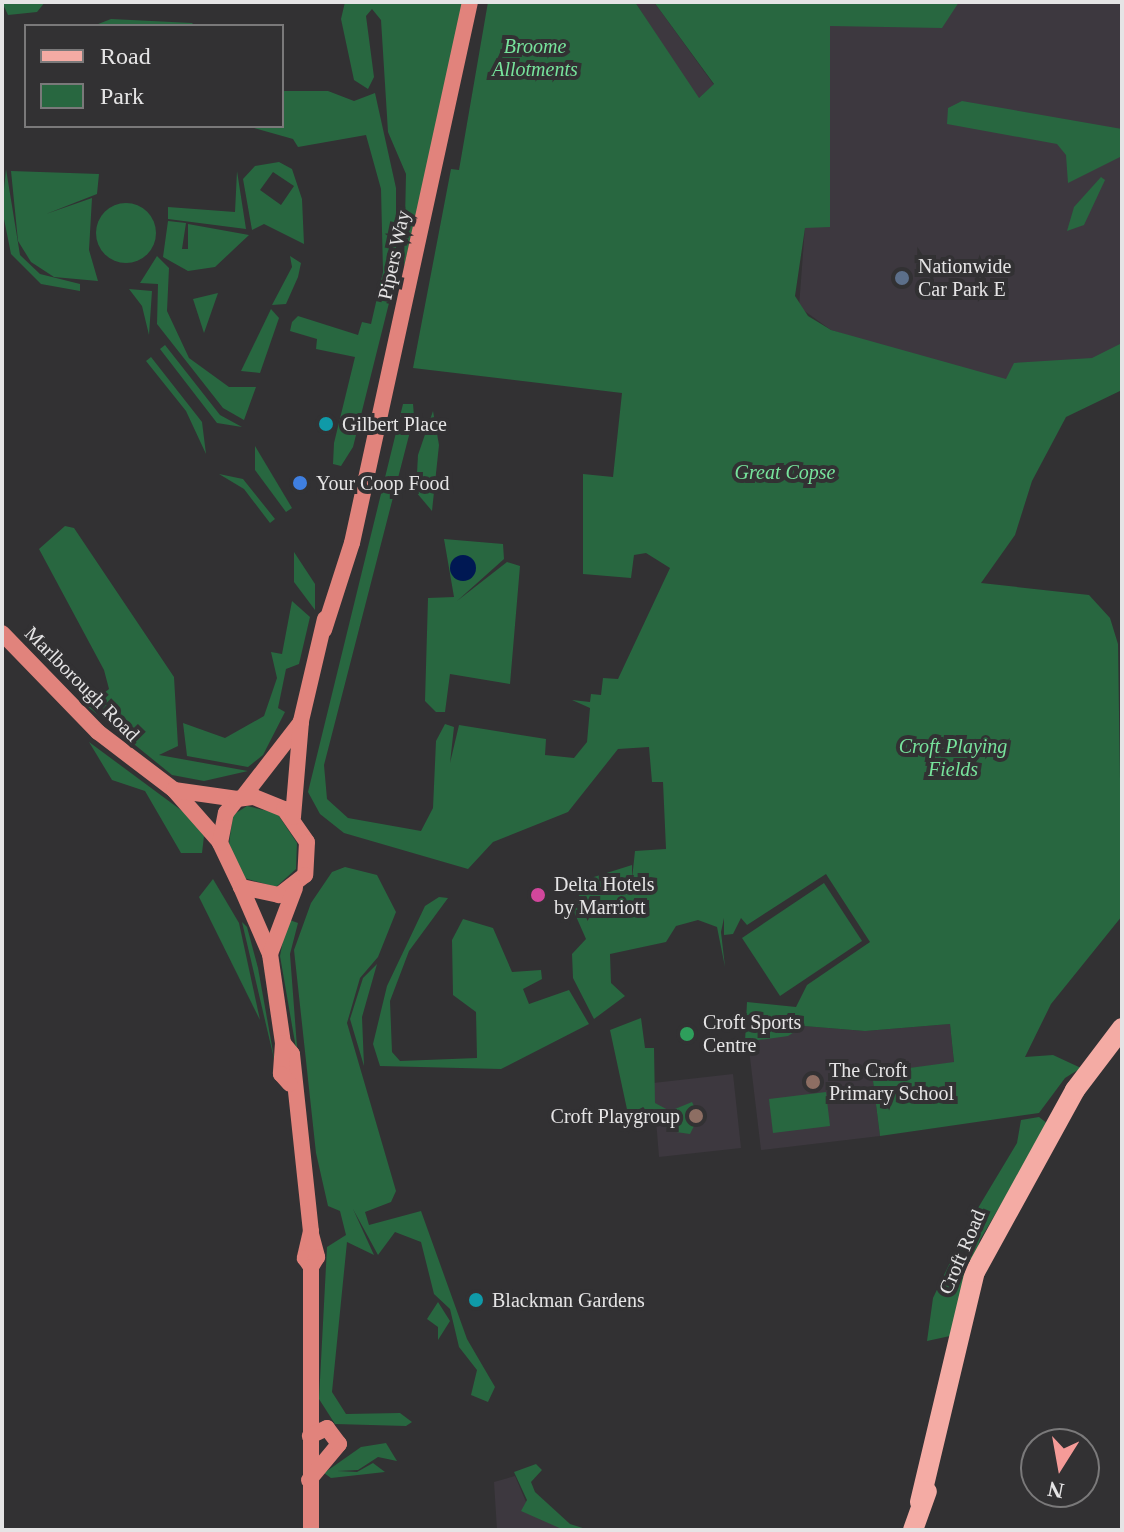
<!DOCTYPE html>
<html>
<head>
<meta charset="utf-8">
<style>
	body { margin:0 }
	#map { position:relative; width:1124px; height:1532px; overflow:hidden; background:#323133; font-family:Georgia,serif }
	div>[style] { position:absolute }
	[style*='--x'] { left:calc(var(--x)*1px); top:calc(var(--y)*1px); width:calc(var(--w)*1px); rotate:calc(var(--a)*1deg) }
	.built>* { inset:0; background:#3d383f }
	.green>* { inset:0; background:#286740 }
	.round { border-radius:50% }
	.water>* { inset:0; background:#001853 }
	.secondary>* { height:16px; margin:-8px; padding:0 8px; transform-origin:8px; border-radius:8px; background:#e1837c }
	.primary>* { height:20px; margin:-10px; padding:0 10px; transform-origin:10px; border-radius:10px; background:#f4aba4 }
	.dots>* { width:22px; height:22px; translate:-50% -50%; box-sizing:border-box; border:4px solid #323133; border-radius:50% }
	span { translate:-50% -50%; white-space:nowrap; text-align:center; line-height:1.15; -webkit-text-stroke:8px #323133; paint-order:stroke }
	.park-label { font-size:20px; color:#77e39c; font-style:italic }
	.street-label { font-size:20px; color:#e5e4e5 }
	.poi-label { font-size:20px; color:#e5e4e5 }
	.left { translate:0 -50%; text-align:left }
	.right { translate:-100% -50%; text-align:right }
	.frame { position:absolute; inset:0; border:4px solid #e5e4e5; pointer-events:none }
	.legend { position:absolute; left:24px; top:24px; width:260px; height:104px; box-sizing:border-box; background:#323133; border:2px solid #7a797a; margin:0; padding:10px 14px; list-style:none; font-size:24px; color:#e5e4e5 }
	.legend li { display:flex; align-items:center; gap:16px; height:40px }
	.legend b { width:40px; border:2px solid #7a797a }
	.north { position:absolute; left:1020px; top:1428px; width:80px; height:80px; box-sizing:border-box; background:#323133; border:2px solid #7a797a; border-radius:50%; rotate:191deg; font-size:22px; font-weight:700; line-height:32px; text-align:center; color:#e5e4e5 }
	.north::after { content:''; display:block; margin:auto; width:28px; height:36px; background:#f59b98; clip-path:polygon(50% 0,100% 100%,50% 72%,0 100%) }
</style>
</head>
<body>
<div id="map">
	<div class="built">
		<i style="clip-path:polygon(635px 2px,654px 2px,714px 85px,698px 99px)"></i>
		<i style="clip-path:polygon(931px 2px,1122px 2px,1122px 367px,1010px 387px,831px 330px,799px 307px,805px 227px,830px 227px,830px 26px,888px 25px)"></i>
		<i style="clip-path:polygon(950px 1024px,954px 1063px,872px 1073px,880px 1136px,761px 1150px,748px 1041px,804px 1026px,865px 1031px)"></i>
		<i style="clip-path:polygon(733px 1074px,741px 1148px,659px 1157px,653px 1083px)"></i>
		<i style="clip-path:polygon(515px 1476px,529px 1509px,564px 1530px,497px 1530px,494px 1482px)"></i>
	</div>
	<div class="green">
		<i style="clip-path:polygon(2px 2px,45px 2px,37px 12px,8px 15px)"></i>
		<i style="clip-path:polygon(345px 2px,464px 2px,404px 267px,406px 174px,388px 132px,381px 20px,372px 9px,366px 16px,374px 77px,368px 89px,354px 80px,341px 19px)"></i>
		<i style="clip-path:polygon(488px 2px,635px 2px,699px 98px,714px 84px,654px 2px,959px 2px,942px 28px,830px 26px,830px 227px,805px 228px,795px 296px,808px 316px,831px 330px,1006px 379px,1014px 363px,1092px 358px,1122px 343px,1122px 390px,1066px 417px,1032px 481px,1015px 535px,981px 583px,1089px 595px,1110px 618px,1118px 644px,1122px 916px,1051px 1004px,1025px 1057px,1053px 1055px,1081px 1068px,1065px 1078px,1039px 1113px,880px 1136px,872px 1073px,954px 1062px,950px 1024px,865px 1031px,804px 1026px,788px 1036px,745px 1042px,747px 1002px,796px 1007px,807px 985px,870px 942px,826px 874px,747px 925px,741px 918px,733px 934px,724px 935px,724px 918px,721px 932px,725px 967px,717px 927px,698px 920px,676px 926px,666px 942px,610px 954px,611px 983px,625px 996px,594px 1019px,573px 978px,572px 954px,586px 939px,571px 905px,582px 892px,578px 882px,632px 865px,632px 879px,635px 851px,666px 849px,663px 782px,652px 782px,649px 747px,618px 749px,568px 812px,493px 842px,468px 869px,344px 833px,320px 814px,308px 792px,403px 404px,413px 404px,414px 416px,324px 765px,327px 799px,348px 818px,421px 831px,433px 808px,436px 741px,445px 724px,454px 727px,450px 763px,459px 725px,546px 739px,545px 755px,574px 758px,587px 742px,590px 708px,572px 700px,590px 702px,591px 694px,601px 695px,603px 678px,618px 679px,670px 568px,646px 553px,634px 555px,631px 578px,583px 574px,583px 474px,613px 477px,622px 393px,413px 368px,451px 169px,459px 170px)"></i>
		<i style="clip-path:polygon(111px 19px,192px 23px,195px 26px,93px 26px)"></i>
		<i style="clip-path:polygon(282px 91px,328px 91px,354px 101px,375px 93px,396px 188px,396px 275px,353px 447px,341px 466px,333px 464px,334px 443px,355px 357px,316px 349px,317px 339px,290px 331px,292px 322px,298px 316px,358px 335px,362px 322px,371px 324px,383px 272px,381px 189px,366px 135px,298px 147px,293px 139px,247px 126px,282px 126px)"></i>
		<i style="clip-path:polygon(962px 101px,1122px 129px,1122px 156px,1068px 183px,1066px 155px,1057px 144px,947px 124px,948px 108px)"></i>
		<i style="clip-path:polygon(evenodd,279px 162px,292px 169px,302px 199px,304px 244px,264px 224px,252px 230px,243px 179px,255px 166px,279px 162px,273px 172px,294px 186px,281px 205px,260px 190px,273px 172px)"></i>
		<i style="clip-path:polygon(6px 169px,20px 255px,40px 274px,80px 284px,80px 291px,41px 284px,11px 254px,2px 209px)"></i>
		<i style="clip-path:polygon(11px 171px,99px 174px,97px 194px,46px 214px,92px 198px,89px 250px,98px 281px,54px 277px,31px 262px,18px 241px)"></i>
		<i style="clip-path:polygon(237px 171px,246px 229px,168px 219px,168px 207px,235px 212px)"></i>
		<i style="clip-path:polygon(1101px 177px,1105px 180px,1084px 225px,1067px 231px,1074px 207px)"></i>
		<i class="round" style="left:96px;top:203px;width:60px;height:60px"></i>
		<i style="clip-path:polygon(168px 221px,186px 223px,182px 249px,188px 249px,188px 224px,249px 235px,215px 267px,188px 271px,163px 257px)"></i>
		<i style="clip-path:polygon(157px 256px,169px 268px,167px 311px,189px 358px,229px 387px,256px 387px,244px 420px,223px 408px,157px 324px,158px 284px,140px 283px)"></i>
		<i style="clip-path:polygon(290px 256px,301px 263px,298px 277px,286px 304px,272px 305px,292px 267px)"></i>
		<i style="clip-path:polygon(129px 289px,152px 291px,149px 335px,142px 306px)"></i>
		<i style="clip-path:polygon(218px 293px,204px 333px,193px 299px)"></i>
		<i style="clip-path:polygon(271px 309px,279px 318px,260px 373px,241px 371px)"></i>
		<i style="clip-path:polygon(165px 345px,220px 415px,242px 427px,217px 423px,160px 349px)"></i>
		<i style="clip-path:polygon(151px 357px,202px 422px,206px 454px,186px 411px,146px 361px)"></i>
		<i style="clip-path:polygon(433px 411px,439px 445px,432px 511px,416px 492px,418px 455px)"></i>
		<i style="clip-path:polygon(255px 446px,292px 508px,286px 512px,255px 470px)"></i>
		<i style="clip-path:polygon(219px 474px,243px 479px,275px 519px,270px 523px,244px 489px)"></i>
		<i style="clip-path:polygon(65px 526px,74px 528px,174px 677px,178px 746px,159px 755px,248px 771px,204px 781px,172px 775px,87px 706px,109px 689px,104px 670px,39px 549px)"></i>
		<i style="clip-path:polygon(444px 539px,503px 544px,504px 559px,457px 601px,507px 562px,520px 566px,510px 684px,450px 674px,445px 712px,436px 712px,425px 701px,428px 598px,454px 597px)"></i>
		<i style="clip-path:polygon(294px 552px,315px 584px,315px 610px,294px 582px)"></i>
		<i style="clip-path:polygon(292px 601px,310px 617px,299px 664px,286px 669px,278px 708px,285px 712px,263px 755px,248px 767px,187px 756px,183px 723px,225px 738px,264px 716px,277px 678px,271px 652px,282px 654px)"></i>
		<i style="clip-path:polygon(89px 742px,189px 816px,204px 836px,202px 853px,181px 853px,145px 791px,112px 780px)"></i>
		<i style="clip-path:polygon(247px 806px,277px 813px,297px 843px,296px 869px,276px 887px,244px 878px,229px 844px,233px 815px)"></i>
		<i style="clip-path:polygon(345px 867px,377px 875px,396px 912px,378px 957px,360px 978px,347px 1023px,396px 1191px,391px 1202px,365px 1212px,369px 1225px,421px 1211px,467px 1339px,495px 1387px,488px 1402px,471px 1395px,477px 1370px,459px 1347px,450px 1309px,434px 1294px,421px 1242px,395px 1232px,378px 1255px,353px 1209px,374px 1255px,347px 1242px,332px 1392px,346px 1414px,400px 1413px,412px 1422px,406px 1426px,335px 1424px,319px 1399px,327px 1247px,346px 1235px,340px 1211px,328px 1206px,316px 1153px,294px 950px,311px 903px,332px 872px)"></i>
		<i style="clip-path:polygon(213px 879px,239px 923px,260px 1020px,199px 897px)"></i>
		<i style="clip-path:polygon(824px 883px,862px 941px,780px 996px,742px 938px)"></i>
		<i style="clip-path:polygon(439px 897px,448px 898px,409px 951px,390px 1001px,392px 1052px,400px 1061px,477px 1058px,476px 1012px,453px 995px,452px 940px,463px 919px,493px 928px,512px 972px,541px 970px,542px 979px,523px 989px,529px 1004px,569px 990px,589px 1024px,501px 1069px,380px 1066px,373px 1044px,387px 986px,425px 906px)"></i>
		<i style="clip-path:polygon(287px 919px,298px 923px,290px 954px,298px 1060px,280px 956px)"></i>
		<i style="clip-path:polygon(242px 922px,247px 927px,258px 968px,275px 1063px)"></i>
		<i style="clip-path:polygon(377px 964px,362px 1017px,364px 1066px,350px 1019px,363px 978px)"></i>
		<i style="clip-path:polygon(641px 1018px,645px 1048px,654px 1048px,655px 1103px,670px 1111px,692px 1102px,699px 1116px,690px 1134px,669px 1131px,653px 1111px,628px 1114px,610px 1030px)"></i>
		<i style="clip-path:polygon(826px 1092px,830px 1126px,773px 1133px,769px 1099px)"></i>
		<i style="clip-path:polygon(1039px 1117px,1048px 1124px,980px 1240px,950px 1336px,927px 1341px,933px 1298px,969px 1223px,1017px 1143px,1021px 1120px)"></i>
		<i style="clip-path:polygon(438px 1302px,450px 1321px,438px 1340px,438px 1327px,427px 1319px)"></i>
		<i style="clip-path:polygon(386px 1443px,397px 1461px,378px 1457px,358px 1470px,337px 1471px,357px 1472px,373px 1463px,385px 1472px,331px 1478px,324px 1473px,361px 1447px)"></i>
		<i style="clip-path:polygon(536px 1464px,542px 1470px,531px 1482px,535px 1492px,570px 1524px,589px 1530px,564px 1530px,521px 1511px,527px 1500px,514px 1472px)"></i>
	</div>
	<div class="water">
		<i class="round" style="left:450px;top:555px;width:26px;height:26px"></i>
	</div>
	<div class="secondary">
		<i style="--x:324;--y:630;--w:91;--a:-72.2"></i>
		<i style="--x:352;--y:543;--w:554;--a:-77.7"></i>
		<i style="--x:2;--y:633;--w:138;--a:45.9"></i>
		<i style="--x:98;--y:732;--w:96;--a:37.3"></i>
		<i style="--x:174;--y:790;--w:68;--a:48.6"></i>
		<i style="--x:174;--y:790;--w:64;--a:8.1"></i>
		<i style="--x:243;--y:797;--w:95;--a:-52.3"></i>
		<i style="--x:254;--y:797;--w:32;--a:22"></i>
		<i style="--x:284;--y:809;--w:40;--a:55.1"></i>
		<i style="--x:307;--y:842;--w:33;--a:93"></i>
		<i style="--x:305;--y:875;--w:33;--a:142"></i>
		<i style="--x:279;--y:895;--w:39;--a:-168"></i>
		<i style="--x:241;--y:887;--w:49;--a:-115.5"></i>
		<i style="--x:220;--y:843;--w:31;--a:-79"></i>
		<i style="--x:226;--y:813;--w:18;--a:-52"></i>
		<i style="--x:237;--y:799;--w:17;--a:-7"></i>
		<i style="--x:293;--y:817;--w:96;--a:-85.2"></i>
		<i style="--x:301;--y:721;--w:105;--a:-76.8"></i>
		<i style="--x:241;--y:887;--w:73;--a:66.6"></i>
		<i style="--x:270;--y:954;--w:90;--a:81.7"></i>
		<i style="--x:283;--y:1043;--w:14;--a:51"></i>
		<i style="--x:292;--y:1054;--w:178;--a:83.9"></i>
		<i style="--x:311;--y:1231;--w:28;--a:103"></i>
		<i style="--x:305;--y:1258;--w:11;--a:56"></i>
		<i style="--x:270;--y:954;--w:71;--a:-69.3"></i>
		<i style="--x:283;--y:1043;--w:31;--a:94"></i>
		<i style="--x:281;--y:1074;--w:13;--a:48"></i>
		<i style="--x:311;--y:1234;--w:24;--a:75"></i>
		<i style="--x:317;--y:1257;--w:12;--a:121"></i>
		<i style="--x:311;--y:1267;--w:263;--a:90"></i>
		<i style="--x:309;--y:1480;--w:47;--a:-50.2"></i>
		<i style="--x:339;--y:1444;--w:20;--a:-127"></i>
		<i style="--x:327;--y:1428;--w:19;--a:155"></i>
	</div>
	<div class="primary">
		<i style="--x:920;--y:1502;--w:236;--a:-76.6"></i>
		<i style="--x:975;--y:1272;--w:208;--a:-61.2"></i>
		<i style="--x:1075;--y:1090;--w:78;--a:-52.8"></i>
		<i style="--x:913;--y:1530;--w:41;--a:-70.3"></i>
	</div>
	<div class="dots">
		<i style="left:902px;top:278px;background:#5c6f8a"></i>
		<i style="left:326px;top:424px;background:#0f9aa8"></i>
		<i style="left:300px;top:483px;background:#3f7fe0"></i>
		<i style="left:538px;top:895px;background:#d1479c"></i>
		<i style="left:687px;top:1034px;background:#2e9e5b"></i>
		<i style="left:813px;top:1082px;background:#8d6e63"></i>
		<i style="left:696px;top:1116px;background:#8d6e63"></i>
		<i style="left:476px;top:1300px;background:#0f9aa8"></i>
	</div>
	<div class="park-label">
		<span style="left:535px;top:58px">Broome<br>Allotments</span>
		<span style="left:785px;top:472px">Great Copse</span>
		<span style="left:953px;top:758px">Croft Playing<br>Fields</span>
	</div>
	<div class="street-label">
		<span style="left:394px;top:255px;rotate:-78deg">Pipers Way</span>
		<span style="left:82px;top:684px;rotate:45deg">Marlborough Road</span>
		<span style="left:962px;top:1252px;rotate:-67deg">Croft Road</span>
	</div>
	<div class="poi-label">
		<span class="left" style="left:918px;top:278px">Nationwide<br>Car Park E</span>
		<span class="left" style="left:342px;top:424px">Gilbert Place</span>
		<span class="left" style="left:316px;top:483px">Your Coop Food</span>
		<span class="left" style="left:554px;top:896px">Delta Hotels<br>by Marriott</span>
		<span class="left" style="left:703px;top:1034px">Croft Sports<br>Centre</span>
		<span class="left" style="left:829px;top:1082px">The Croft<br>Primary School</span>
		<span class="right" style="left:680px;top:1116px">Croft Playgroup</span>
		<span class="left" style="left:492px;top:1300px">Blackman Gardens</span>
	</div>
	<div class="frame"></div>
	<ul class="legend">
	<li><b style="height:10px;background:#f4aba4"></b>Road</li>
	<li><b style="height:22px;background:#286740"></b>Park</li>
	</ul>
	<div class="north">N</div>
</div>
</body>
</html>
